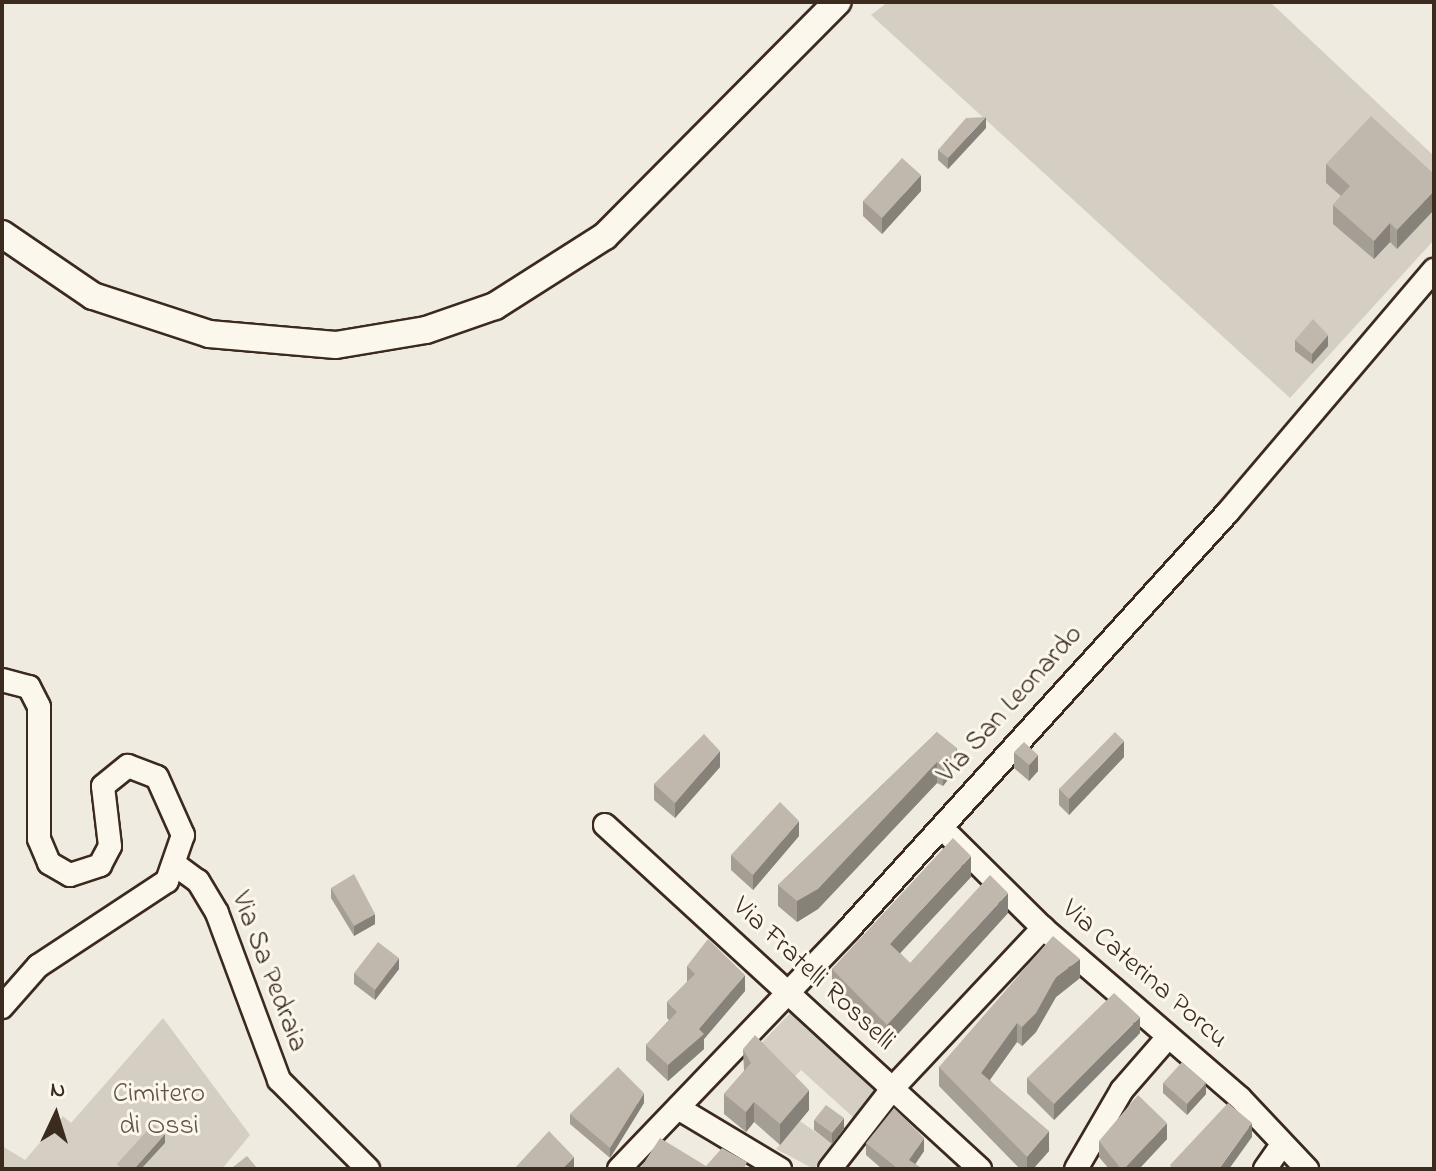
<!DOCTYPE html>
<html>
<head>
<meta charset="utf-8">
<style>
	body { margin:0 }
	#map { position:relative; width:1436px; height:1171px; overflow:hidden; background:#f0ebe0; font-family:"Indie Flower",sans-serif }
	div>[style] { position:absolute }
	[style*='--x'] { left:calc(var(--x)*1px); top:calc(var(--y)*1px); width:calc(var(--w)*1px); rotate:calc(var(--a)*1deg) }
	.green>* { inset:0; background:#d5cec3 }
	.roads { filter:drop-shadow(2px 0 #3b2a1e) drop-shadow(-2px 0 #3b2a1e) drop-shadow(0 2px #3b2a1e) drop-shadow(0 -2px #3b2a1e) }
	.minor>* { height:22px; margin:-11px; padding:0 11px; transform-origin:11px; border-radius:11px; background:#fbf7ec }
	.tertiary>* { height:26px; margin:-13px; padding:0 13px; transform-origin:13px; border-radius:13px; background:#fbf7ec }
	.wall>* { inset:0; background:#a59e95 }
	.shaded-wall>* { inset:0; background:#868179 }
	.building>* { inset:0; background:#c0b8ad }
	span { translate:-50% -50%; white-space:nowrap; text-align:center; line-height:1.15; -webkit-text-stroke:6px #fbf7ec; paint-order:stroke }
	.street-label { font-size:28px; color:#3b2a1e }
	.park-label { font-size:28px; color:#625347 }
	.frame { position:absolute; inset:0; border:4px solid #3b2a1e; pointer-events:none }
	.north { position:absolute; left:16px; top:1075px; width:80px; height:80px; -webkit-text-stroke:6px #fbf7ec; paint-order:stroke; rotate:4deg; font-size:22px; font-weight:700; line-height:32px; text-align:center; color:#3b2a1e }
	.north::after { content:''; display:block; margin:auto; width:28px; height:36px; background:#3b2a1e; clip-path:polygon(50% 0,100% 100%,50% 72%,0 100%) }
</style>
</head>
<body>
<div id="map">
	<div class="green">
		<i style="clip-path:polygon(888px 2px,1270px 2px,1434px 156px,1434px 240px,1290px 398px,871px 15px)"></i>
		<i style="clip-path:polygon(794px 1009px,878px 1088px,854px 1118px,801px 1070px,791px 1081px,754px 1051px)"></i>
		<i style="clip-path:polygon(163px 1018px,250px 1135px,222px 1169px,2px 1169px,2px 1146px,25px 1160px,63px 1116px,71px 1123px)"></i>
		<i style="clip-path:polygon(800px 1121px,834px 1145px,814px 1169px,776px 1149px)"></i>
	</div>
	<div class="roads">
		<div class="minor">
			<i style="--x:2;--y:680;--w:28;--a:15"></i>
			<i style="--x:29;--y:687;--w:22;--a:63"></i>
			<i style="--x:39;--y:707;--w:132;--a:90"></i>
			<i style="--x:39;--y:839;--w:26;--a:67"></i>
			<i style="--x:49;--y:863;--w:24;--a:30"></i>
			<i style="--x:70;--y:875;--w:32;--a:-18"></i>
			<i style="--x:100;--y:865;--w:21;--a:-62"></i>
			<i style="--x:110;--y:846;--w:60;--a:-96.7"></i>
			<i style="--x:103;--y:786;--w:32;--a:-39"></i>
			<i style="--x:128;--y:766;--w:31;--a:21"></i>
			<i style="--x:157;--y:777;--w:64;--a:65.9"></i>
			<i style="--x:183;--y:835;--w:49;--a:109.2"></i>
			<i style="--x:167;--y:881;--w:154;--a:146.6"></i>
			<i style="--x:38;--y:966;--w:55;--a:131.3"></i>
			<i style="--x:605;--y:825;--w:509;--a:42.53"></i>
			<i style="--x:951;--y:837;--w:129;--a:44.7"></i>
			<i style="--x:1043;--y:928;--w:260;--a:40.8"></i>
			<i style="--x:1240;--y:1098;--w:98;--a:46.7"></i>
			<i style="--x:177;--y:866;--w:26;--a:36"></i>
			<i style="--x:198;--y:881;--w:37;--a:59"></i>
			<i style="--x:217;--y:913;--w:178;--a:69.6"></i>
			<i style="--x:279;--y:1080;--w:126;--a:45"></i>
			<i style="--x:678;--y:1108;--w:119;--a:30.9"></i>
			<i style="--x:619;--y:1169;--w:332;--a:-46.2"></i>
			<i style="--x:849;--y:929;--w:563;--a:-47.73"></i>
			<i style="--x:1228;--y:512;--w:318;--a:-49.6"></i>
			<i style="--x:830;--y:1169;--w:101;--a:-52.2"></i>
			<i style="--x:892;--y:1089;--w:221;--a:-46.8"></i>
			<i style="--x:1076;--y:1169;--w:91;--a:-59.8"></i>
			<i style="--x:1122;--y:1090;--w:70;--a:-49"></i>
			<i style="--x:1265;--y:1169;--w:28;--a:-55"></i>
		</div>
		<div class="tertiary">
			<i style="--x:2;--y:234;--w:110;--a:34.3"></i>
			<i style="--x:93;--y:296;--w:122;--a:18.1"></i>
			<i style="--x:209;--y:334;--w:127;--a:5"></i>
			<i style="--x:336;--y:345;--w:91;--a:-9.5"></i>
			<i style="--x:426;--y:330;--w:73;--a:-19.2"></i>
			<i style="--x:495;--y:306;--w:130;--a:-32.5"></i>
			<i style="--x:605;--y:236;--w:330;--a:-45.2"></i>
		</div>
	</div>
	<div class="wall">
		<i style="clip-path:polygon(986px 128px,948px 169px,938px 160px,938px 150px)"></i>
		<i style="clip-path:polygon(1326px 164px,1434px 174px,1397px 249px,1390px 242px,1374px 259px,1333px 224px,1333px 205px,1341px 196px,1326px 183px)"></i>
		<i style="clip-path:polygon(921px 191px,882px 234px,863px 216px,863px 201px)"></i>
		<i style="clip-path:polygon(1295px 340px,1328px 346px,1312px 364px,1295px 351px)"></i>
		<i style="clip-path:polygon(937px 732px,957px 768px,943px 786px,937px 783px,818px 909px,797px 922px,778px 906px,778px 885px)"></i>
		<i style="clip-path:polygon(1014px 752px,1038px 771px,1029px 781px,1014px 768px)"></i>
		<i style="clip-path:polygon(1124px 757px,1069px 815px,1059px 805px,1059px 789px)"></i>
		<i style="clip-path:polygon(720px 767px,675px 818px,654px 800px,654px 784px)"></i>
		<i style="clip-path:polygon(799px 836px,753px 890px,731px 870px,731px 855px)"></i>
		<i style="clip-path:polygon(971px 877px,900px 953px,910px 963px,1008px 913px,887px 1046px,832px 990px,832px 969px)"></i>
		<i style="clip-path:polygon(331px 888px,375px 924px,354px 936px,331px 898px)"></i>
		<i style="clip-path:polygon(687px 966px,745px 991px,704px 1039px,704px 1049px,668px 1081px,646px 1060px,646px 1045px,669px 1020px,667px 1018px,667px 1002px,687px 982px)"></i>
		<i style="clip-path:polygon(399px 969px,375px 1000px,354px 984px,354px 973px)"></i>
		<i style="clip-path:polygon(1080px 978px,1056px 997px,1036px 1032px,1022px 1046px,1017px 1042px,990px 1080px,1049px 1151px,1033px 1169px,1020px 1169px,939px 1086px,939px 1067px)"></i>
		<i style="clip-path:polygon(1140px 1033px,1054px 1120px,1027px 1093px,1027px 1078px)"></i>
		<i style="clip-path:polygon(743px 1049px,809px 1110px,780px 1145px,754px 1122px,746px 1132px,724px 1114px,724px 1094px,744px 1071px)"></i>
		<i style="clip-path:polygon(1163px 1083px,1206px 1094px,1187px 1115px,1163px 1093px)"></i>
		<i style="clip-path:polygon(644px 1103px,610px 1158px,570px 1124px,570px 1114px)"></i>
		<i style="clip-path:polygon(814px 1120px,844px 1129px,832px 1144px,814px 1130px)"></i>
		<i style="clip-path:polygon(1167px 1139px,1139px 1169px,1109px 1169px,1099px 1157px,1099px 1141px)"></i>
		<i style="clip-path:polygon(866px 1143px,924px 1151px,915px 1164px,923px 1169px,882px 1169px,866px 1155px)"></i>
	</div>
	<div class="shaded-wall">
		<i style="clip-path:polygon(986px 117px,986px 128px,948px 169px,948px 158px)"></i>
		<i style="clip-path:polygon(921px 175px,921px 191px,882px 234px,882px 218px)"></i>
		<i style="clip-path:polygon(1434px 191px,1434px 210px,1397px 249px,1397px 230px)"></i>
		<i style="clip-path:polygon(1390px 223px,1390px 242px,1374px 259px,1374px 241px)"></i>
		<i style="clip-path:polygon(1328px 335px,1328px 346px,1312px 364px,1312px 354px)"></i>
		<i style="clip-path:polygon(1124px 741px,1124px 757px,1069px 815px,1069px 799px)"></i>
		<i style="clip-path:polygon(957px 748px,957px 768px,943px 786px,943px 765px)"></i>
		<i style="clip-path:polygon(720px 751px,720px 767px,675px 818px,675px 803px)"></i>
		<i style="clip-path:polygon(1038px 755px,1038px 771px,1029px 781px,1029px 765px)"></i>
		<i style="clip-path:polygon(937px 762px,937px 783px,818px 909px,797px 922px,797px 901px)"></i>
		<i style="clip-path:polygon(799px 821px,799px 836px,753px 890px,753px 875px)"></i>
		<i style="clip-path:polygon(971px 856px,971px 877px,890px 964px,890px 944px)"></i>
		<i style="clip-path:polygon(1008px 893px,1008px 913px,887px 1046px,887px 1025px)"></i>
		<i style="clip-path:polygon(375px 914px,375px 924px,354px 936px,354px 926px)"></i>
		<i style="clip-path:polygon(399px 958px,399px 969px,375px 1000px,375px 990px)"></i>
		<i style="clip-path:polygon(1080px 959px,1080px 978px,1056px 997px,1036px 1032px,1022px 1046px,1022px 1027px,1056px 977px)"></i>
		<i style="clip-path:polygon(745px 975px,745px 991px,704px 1039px,704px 1049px,668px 1081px,668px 1065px)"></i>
		<i style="clip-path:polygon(1140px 1017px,1140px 1033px,1054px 1120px,1054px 1104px)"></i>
		<i style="clip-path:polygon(1017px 1023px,1017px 1042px,981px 1092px,981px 1073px)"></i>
		<i style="clip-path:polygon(1206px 1083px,1206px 1094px,1187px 1115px,1187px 1104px)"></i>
		<i style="clip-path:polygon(809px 1090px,809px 1110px,780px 1145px,780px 1124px)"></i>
		<i style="clip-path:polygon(644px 1093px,644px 1103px,610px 1158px,610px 1148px)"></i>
		<i style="clip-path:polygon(754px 1102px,754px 1122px,746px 1132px,746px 1112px)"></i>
		<i style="clip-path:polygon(844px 1118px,844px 1129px,832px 1144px,832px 1133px)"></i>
		<i style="clip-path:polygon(1167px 1123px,1167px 1139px,1139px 1169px,1124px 1169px)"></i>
		<i style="clip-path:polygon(1252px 1123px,1252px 1137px,1229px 1169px,1219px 1169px)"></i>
		<i style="clip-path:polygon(1049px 1131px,1049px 1151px,1033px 1169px,1027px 1169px,1027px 1157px)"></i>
		<i style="clip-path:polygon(165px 1134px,165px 1143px,141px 1169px,134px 1169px)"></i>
		<i style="clip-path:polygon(924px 1138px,924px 1151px,912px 1169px,909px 1160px)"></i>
		<i style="clip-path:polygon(574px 1157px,574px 1169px,562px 1169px)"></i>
	</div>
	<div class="building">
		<i style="clip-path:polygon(1371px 116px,1434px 174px,1434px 191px,1397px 230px,1390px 223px,1374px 241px,1333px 205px,1350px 186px,1326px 164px)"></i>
		<i style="clip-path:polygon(986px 117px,948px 158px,938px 150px,966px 118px)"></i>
		<i style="clip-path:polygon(902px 158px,921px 175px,882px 218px,863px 201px)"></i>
		<i style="clip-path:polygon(1313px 319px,1328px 335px,1312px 354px,1295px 340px)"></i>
		<i style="clip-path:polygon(937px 732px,957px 748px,943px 765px,937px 762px,818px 889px,797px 901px,778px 885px)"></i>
		<i style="clip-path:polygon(1115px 732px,1124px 741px,1069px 799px,1059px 789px)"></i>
		<i style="clip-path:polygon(704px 734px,720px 751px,675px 803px,654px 784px)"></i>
		<i style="clip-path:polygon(1024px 742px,1038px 755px,1029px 765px,1014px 752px)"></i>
		<i style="clip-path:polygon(780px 802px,799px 821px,753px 875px,731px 855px)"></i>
		<i style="clip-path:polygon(953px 838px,971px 856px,890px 944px,910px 963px,990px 875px,1008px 893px,887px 1025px,832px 969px)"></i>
		<i style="clip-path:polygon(354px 874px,375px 914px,354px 926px,331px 888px)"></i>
		<i style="clip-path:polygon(1053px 936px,1080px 959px,1056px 977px,1036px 1013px,1022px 1027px,1017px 1023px,981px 1073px,1049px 1131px,1027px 1157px,939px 1067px)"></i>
		<i style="clip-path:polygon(708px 939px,745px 975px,699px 1029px,704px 1034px,668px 1065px,646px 1045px,677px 1012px,667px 1002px,695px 974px,687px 966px)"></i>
		<i style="clip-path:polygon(378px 942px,399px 958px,375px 990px,354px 973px)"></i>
		<i style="clip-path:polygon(1114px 993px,1140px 1017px,1054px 1104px,1027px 1078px)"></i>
		<i style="clip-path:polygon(755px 1035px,809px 1090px,780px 1124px,754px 1102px,746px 1112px,724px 1094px,751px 1063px,743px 1049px)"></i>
		<i style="clip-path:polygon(1182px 1062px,1206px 1083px,1187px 1104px,1163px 1083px)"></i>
		<i style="clip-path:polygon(618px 1067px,644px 1093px,610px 1148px,570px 1114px)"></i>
		<i style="clip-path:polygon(1138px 1095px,1167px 1123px,1124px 1169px,1121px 1169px,1099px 1141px)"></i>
		<i style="clip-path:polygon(1228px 1103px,1252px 1123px,1219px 1169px,1172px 1169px,1170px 1165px)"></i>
		<i style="clip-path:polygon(826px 1105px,844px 1118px,832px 1133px,814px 1120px)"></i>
		<i style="clip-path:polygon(894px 1108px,924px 1138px,909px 1160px,923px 1169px,898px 1169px,866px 1143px)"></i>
		<i style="clip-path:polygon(153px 1124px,165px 1134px,134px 1169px,122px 1169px,117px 1164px)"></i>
		<i style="clip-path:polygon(549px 1131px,574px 1157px,562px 1169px,514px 1169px)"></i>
		<i style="clip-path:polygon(660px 1138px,706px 1166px,722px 1148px,747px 1162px,744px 1169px,640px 1169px)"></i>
		<i style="clip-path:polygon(247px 1156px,257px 1168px,235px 1169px,233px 1167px)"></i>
	</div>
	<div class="street-label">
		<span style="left:1011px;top:705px;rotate:-48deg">Via San Leonardo</span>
		<span style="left:268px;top:972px;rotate:69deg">Via Sa Pedraia</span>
		<span style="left:813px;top:975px;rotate:43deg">Via Fratelli Rosselli</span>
		<span style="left:1144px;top:975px;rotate:41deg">Via Caterina Porcu</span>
	</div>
	<div class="park-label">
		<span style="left:159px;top:1111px">Cimitero<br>di Ossi</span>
	</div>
	<div class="frame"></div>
	<div class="north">N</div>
</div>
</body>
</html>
